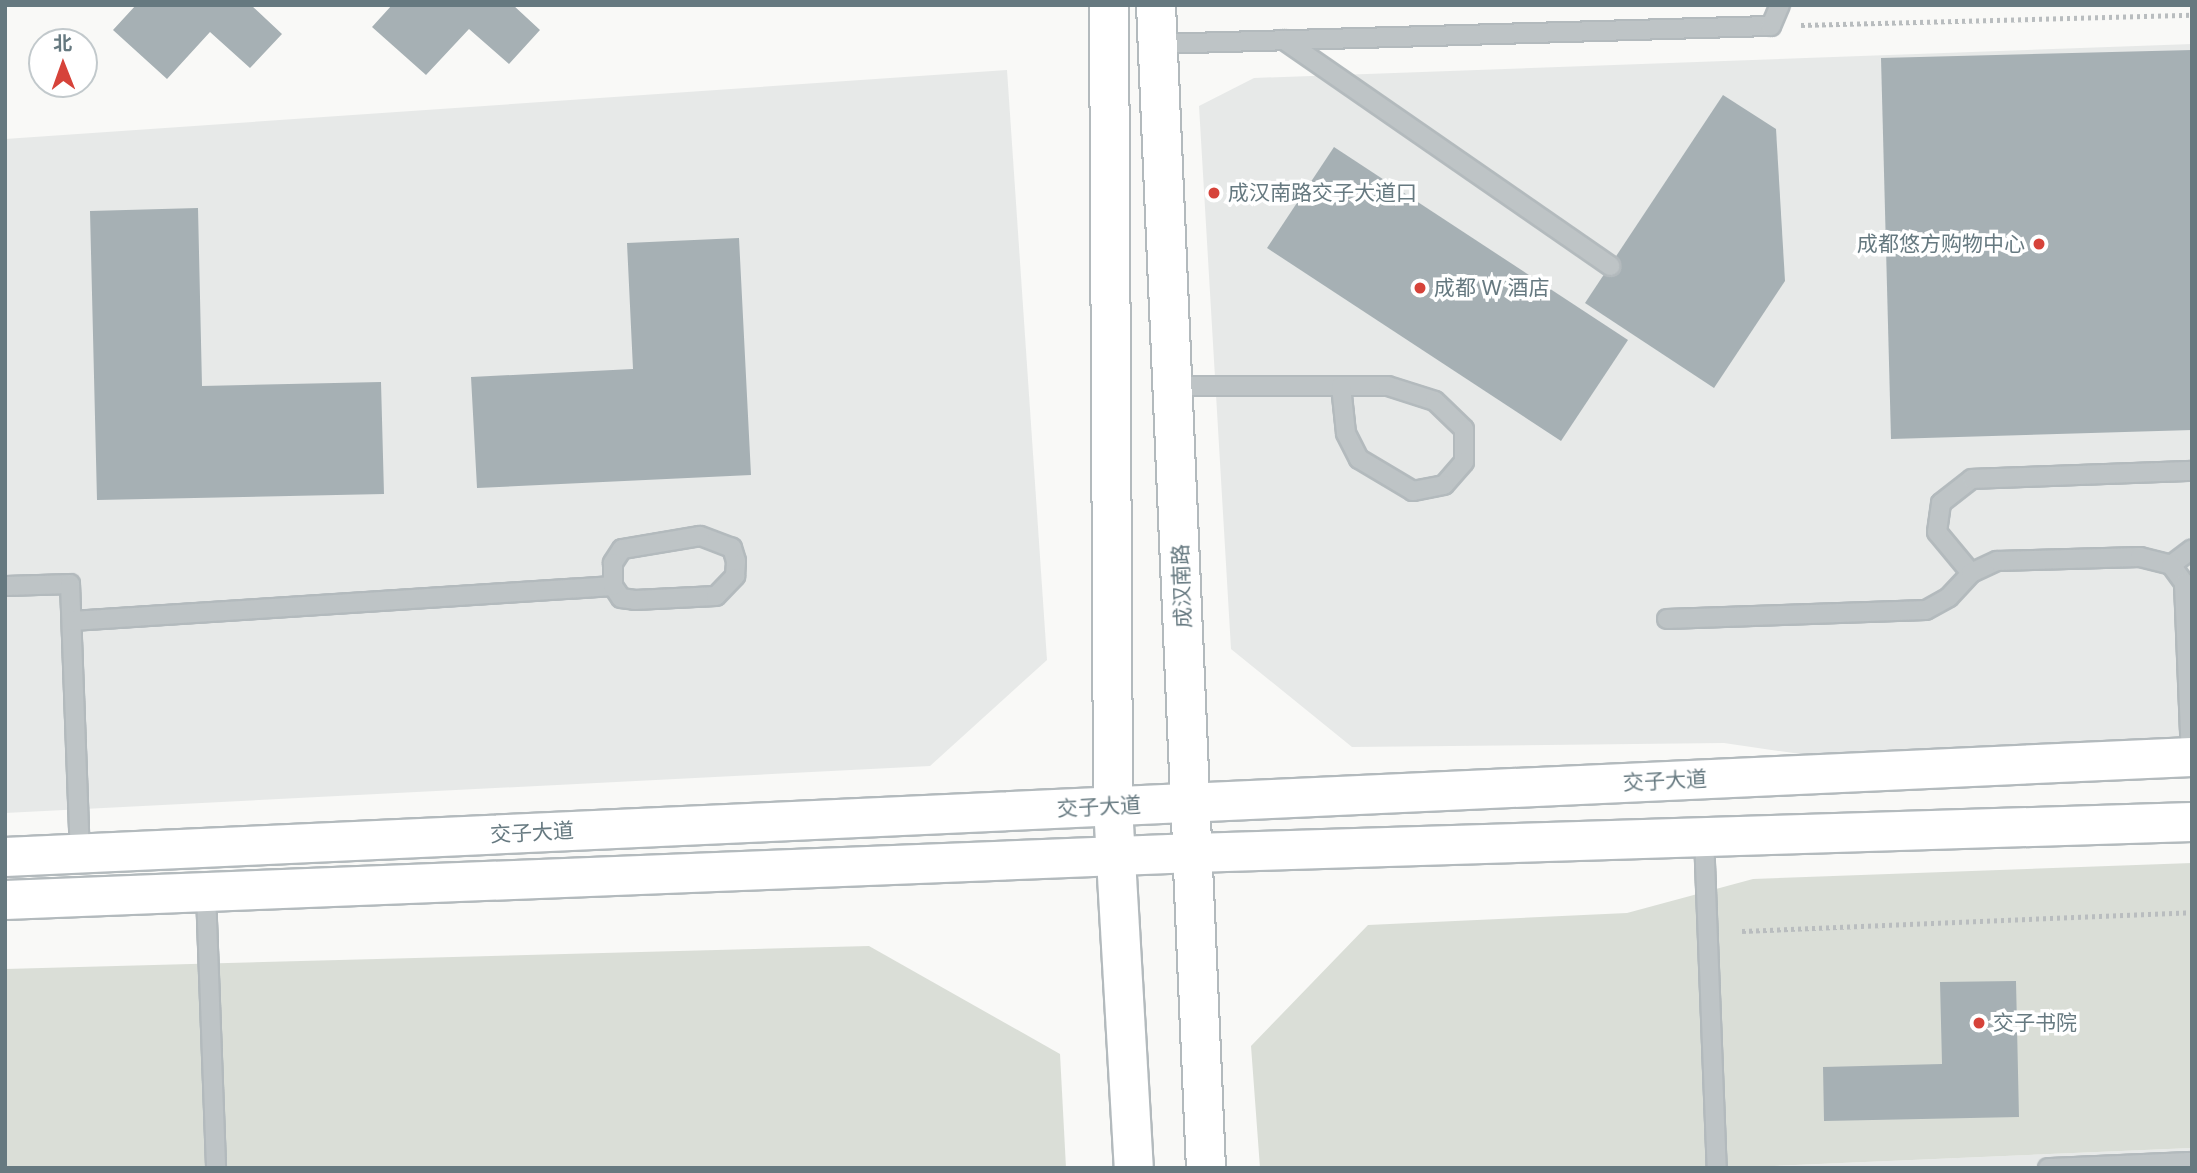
<!DOCTYPE html>
<html>
<head>
<meta charset="utf-8">
<style>
	body { margin:0 }
	#map { position:relative; width:2197px; height:1173px; overflow:hidden; background:#f9f9f7; font-family:Poppins,"Noto Sans SC",sans-serif }
	div>[style] { position:absolute }
	[style*='--x'] { left:calc(var(--x)*1px); top:calc(var(--y)*1px); width:calc(var(--w)*1px); rotate:calc(var(--a)*1deg) }
	.built>* { inset:0; background:#e7e9e8 }
	.green>* { inset:0; background:#daded7 }
	.building>* { inset:0; background:#a6b0b4 }
	.path>* { height:4.5px; margin-top:-2.25px; transform-origin:0; background:repeating-linear-gradient(90deg,#b9bdbf 0 3.5px,transparent 0 7px) }
	.roads { filter:drop-shadow(2px 0 #b3babd) drop-shadow(-2px 0 #b3babd) drop-shadow(0 2px #b3babd) drop-shadow(0 -2px #b3babd) }
	.lane>* { height:18px; margin:-9px; padding:0 9px; transform-origin:9px; border-radius:9px; background:#bec4c6 }
	.secondary>* { height:38px; margin:-19px; padding:0 19px; transform-origin:19px; border-radius:19px; background:#fff }
	.dots>* { width:19px; height:19px; translate:-50% -50%; box-sizing:border-box; border:4px solid #fff; border-radius:50% }
	span { translate:-50% -50%; white-space:nowrap; text-align:center; line-height:1.15; -webkit-text-stroke:7px #fff; paint-order:stroke }
	.poi-label { font-size:21px; color:#667980 }
	.left { translate:0 -50%; text-align:left }
	.right { translate:-100% -50%; text-align:right }
	.street-label { font-size:21px; color:#667980 }
	.frame { position:absolute; inset:0; border:7px solid #667980; pointer-events:none }
	.north { position:absolute; left:28px; top:28px; width:70px; height:70px; box-sizing:border-box; background:#fff; border:2px solid #c2c9cc; border-radius:50%; rotate:359deg; font-size:19px; font-weight:700; line-height:28px; text-align:center; color:#667980 }
	.north::after { content:''; display:block; margin:auto; width:24px; height:32px; background:#d6433a; clip-path:polygon(50% 0,100% 100%,50% 72%,0 100%) }
</style>
</head>
<body>
<div id="map">
	<div class="built">
		<i style="clip-path:polygon(2192px 44px,2192px 745px,1841px 760px,1724px 743px,1352px 747px,1231px 649px,1199px 106px,1254px 78px)"></i>
		<i style="clip-path:polygon(1007px 70px,1047px 660px,930px 766px,5px 813px,5px 139px)"></i>
		<i style="clip-path:polygon(2192px 1148px,2192px 1168px,1726px 1168px)"></i>
	</div>
	<div class="green">
		<i style="clip-path:polygon(2192px 863px,2192px 1148px,1726px 1168px,1260px 1168px,1251px 1046px,1368px 925px,1627px 913px,1753px 879px)"></i>
		<i style="clip-path:polygon(869px 946px,1060px 1054px,1066px 1168px,5px 1168px,5px 969px)"></i>
	</div>
	<div class="building">
		<i style="clip-path:polygon(136px 5px,251px 5px,282px 34px,250px 68px,210px 32px,167px 79px,113px 30px)"></i>
		<i style="clip-path:polygon(392px 5px,513px 5px,540px 30px,509px 64px,469px 29px,426px 75px,372px 27px)"></i>
		<i style="clip-path:polygon(2192px 50px,2192px 430px,1891px 439px,1881px 58px)"></i>
		<i style="clip-path:polygon(1723px 95px,1776px 129px,1785px 281px,1714px 388px,1585px 303px)"></i>
		<i style="clip-path:polygon(1334px 147px,1628px 340px,1561px 441px,1267px 248px)"></i>
		<i style="clip-path:polygon(198px 208px,202px 386px,381px 382px,384px 494px,97px 500px,90px 211px)"></i>
		<i style="clip-path:polygon(739px 238px,751px 475px,477px 488px,471px 377px,633px 369px,627px 243px)"></i>
		<i style="clip-path:polygon(2016px 981px,2019px 1117px,1824px 1121px,1823px 1067px,1942px 1064px,1940px 982px)"></i>
	</div>
	<div class="path">
		<i style="--x:1801;--y:25;--w:391;--a:-1.5"></i>
		<i style="--x:1742;--y:931;--w:450;--a:-2.4"></i>
	</div>
	<div class="roads">
		<div class="lane">
			<i style="--x:1284;--y:40;--w:397;--a:34.7"></i>
			<i style="--x:1156;--y:44;--w:615;--a:-1.68"></i>
			<i style="--x:1771;--y:26;--w:23;--a:-67"></i>
			<i style="--x:1174;--y:386;--w:214;--a:0"></i>
			<i style="--x:1388;--y:386;--w:49;--a:17.7"></i>
			<i style="--x:1435;--y:401;--w:40;--a:44"></i>
			<i style="--x:1464;--y:429;--w:33;--a:90"></i>
			<i style="--x:1464;--y:462;--w:30;--a:131"></i>
			<i style="--x:1444;--y:485;--w:32;--a:169"></i>
			<i style="--x:1413;--y:491;--w:63;--a:-149.3"></i>
			<i style="--x:1359;--y:459;--w:29;--a:-117"></i>
			<i style="--x:1346;--y:433;--w:47;--a:-96.1"></i>
			<i style="--x:2171;--y:565;--w:26;--a:-37"></i>
			<i style="--x:1971;--y:573;--w:53;--a:-129.7"></i>
			<i style="--x:1937;--y:532;--w:29;--a:-82"></i>
			<i style="--x:1941;--y:503;--w:39;--a:-38"></i>
			<i style="--x:1972;--y:479;--w:220;--a:-2.1"></i>
			<i style="--x:5;--y:586;--w:65;--a:-1.8"></i>
			<i style="--x:70;--y:584;--w:269;--a:87.9"></i>
			<i style="--x:1667;--y:619;--w:259;--a:-2"></i>
			<i style="--x:1926;--y:610;--w:26;--a:-29"></i>
			<i style="--x:1949;--y:597;--w:33;--a:-47"></i>
			<i style="--x:1971;--y:573;--w:29;--a:-25"></i>
			<i style="--x:1997;--y:561;--w:143;--a:-1.6"></i>
			<i style="--x:2140;--y:557;--w:32;--a:14"></i>
			<i style="--x:2171;--y:565;--w:22;--a:54"></i>
			<i style="--x:2184;--y:583;--w:174;--a:87.7"></i>
			<i style="--x:72;--y:621;--w:542;--a:-3.7"></i>
			<i style="--x:613;--y:586;--w:14;--a:56"></i>
			<i style="--x:621;--y:598;--w:14;--a:8"></i>
			<i style="--x:635;--y:600;--w:81;--a:-2.8"></i>
			<i style="--x:716;--y:596;--w:28;--a:-46"></i>
			<i style="--x:735;--y:576;--w:15;--a:-86"></i>
			<i style="--x:736;--y:561;--w:14;--a:-107"></i>
			<i style="--x:732;--y:548;--w:34;--a:-159"></i>
			<i style="--x:700;--y:536;--w:79;--a:170.5"></i>
			<i style="--x:622;--y:549;--w:17;--a:123"></i>
			<i style="--x:613;--y:563;--w:23;--a:90"></i>
			<i style="--x:1704;--y:837;--w:331;--a:87.8"></i>
			<i style="--x:206;--y:893;--w:275;--a:87.9"></i>
			<i style="--x:2048;--y:1168;--w:144;--a:-2.4"></i>
		</div>
		<div class="secondary">
			<i style="--x:1109;--y:5;--w:802;--a:89.71"></i>
			<i style="--x:1113;--y:807;--w:362;--a:86.7"></i>
			<i style="--x:1156;--y:5;--w:1164;--a:87.54"></i>
			<i style="--x:5;--y:857;--w:2189;--a:-2.62"></i>
			<i style="--x:5;--y:900;--w:1190;--a:-2.26"></i>
			<i style="--x:1194;--y:853;--w:998;--a:-1.78"></i>
		</div>
	</div>
	<div class="dots">
		<i style="left:1214px;top:193px;background:#d6433a"></i>
		<i style="left:2039px;top:244px;background:#d6433a"></i>
		<i style="left:1420px;top:288px;background:#d6433a"></i>
		<i style="left:1979px;top:1023px;background:#d6433a"></i>
	</div>
	<div class="poi-label">
		<span class="left" style="left:1228px;top:193px">成汉南路交子大道口</span>
		<span class="right" style="left:2025px;top:244px">成都悠方购物中心</span>
		<span class="left" style="left:1434px;top:288px">成都 W 酒店</span>
		<span class="left" style="left:1993px;top:1023px">交子书院</span>
	</div>
	<div class="street-label">
		<span style="left:1182px;top:586px;rotate:-92deg">成汉南路</span>
		<span style="left:1665px;top:781px;rotate:-3deg">交子大道</span>
		<span style="left:1099px;top:807px;rotate:-3deg">交子大道</span>
		<span style="left:532px;top:833px;rotate:-3deg">交子大道</span>
	</div>
	<div class="frame"></div>
	<div class="north">北</div>
</div>
</body>
</html>
